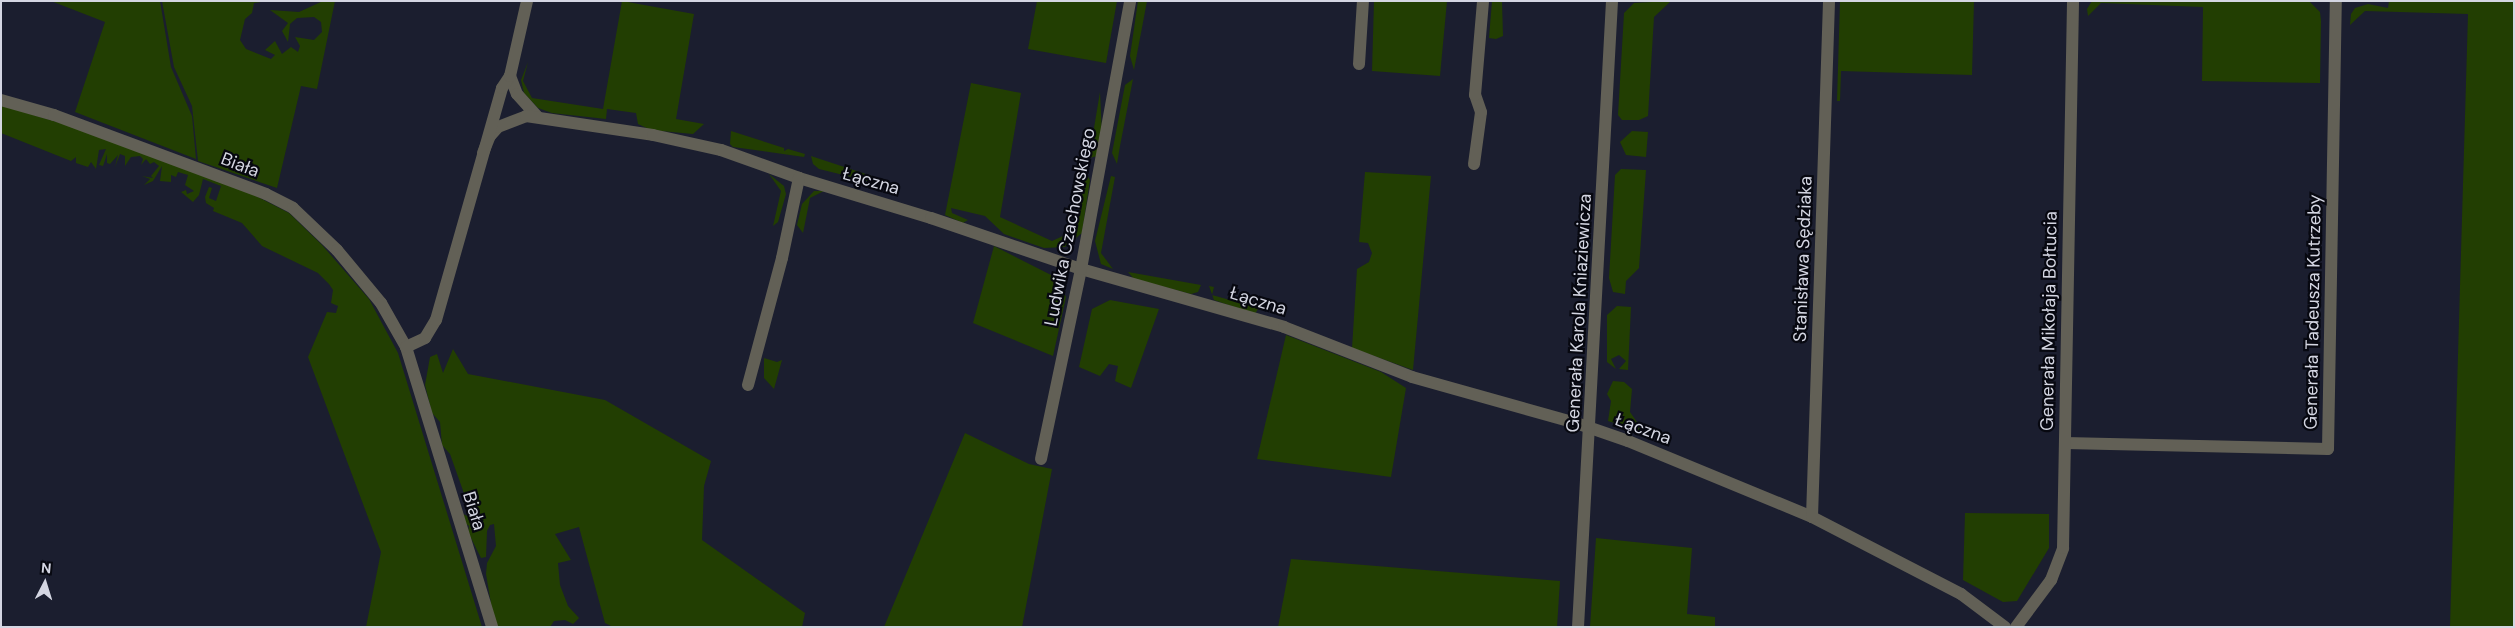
<!DOCTYPE html>
<html>
<head>
<meta charset="utf-8">
<style>
	body { margin:0 }
	#map { position:relative; width:2515px; height:628px; overflow:hidden; background:#1b1e2f; font-family:"DM Sans",sans-serif }
	div>[style] { position:absolute }
	[style*='--x'] { left:calc(var(--x)*1px); top:calc(var(--y)*1px); width:calc(var(--w)*1px); rotate:calc(var(--a)*1deg) }
	.green>* { inset:0; background:#223e02 }
	.street>* { height:12px; margin:-6px; padding:0 6px; transform-origin:6px; border-radius:6px; background:#626056 }
	span { translate:-50% -50%; white-space:nowrap; text-align:center; line-height:1.15; -webkit-text-stroke:4.5px #070810; paint-order:stroke }
	.street-label { font-size:18px; color:#d4d6e2 }
	.frame { position:absolute; inset:0; border:2px solid #d4d6e2; pointer-events:none }
	.north { position:absolute; left:20px; top:558px; width:50px; height:50px; -webkit-text-stroke:4px #070810; paint-order:stroke; rotate:5deg; font-size:14px; font-weight:700; line-height:20px; text-align:center; color:#d4d6e2 }
	.north::after { content:''; display:block; margin:auto; width:18px; height:22px; background:#d4d6e2; clip-path:polygon(50% 0,100% 100%,50% 72%,0 100%) }
</style>
</head>
<body>
<div id="map">
	<div class="green">
		<i style="clip-path:polygon(51px 1px,160px 1px,171px 67px,192px 116px,196px 159px,75px 112px,105px 22px)"></i>
		<i style="clip-path:polygon(162px 1px,268px 1px,254px 3px,252px 13px,245px 19px,240px 40px,246px 49px,271px 59px,275px 55px,265px 50px,275px 41px,282px 54px,291px 47px,298px 52px,300px 46px,295px 37px,314px 40px,322px 32px,321px 22px,314px 17px,297px 18px,290px 24px,288px 42px,282px 31px,288px 23px,270px 10px,299px 12px,323px 1px,335px 1px,317px 89px,301px 86px,277px 188px,198px 161px,192px 106px,174px 67px)"></i>
		<i style="clip-path:polygon(622px 1px,694px 14px,676px 119px,704px 124px,693px 134px,651px 130px,638px 124px,636px 113px,607px 109px,606px 119px,552px 113px,538px 108px,524px 93px,521px 80px,528px 62px,523px 81px,532px 98px,603px 109px)"></i>
		<i style="clip-path:polygon(1037px 1px,1117px 1px,1106px 63px,1028px 49px)"></i>
		<i style="clip-path:polygon(1138px 1px,1147px 1px,1134px 70px,1130px 56px)"></i>
		<i style="clip-path:polygon(1374px 1px,1447px 1px,1440px 76px,1372px 71px)"></i>
		<i style="clip-path:polygon(1492px 1px,1502px 1px,1503px 36px,1496px 39px,1489px 38px)"></i>
		<i style="clip-path:polygon(1671px 1px,1654px 17px,1648px 116px,1639px 120px,1622px 120px,1618px 115px,1624px 13px,1634px 3px)"></i>
		<i style="clip-path:polygon(1840px 1px,1974px 1px,1972px 75px,1841px 71px,1840px 101px,1837px 101px)"></i>
		<i style="clip-path:polygon(2092px 1px,2310px 2px,2320px 12px,2321px 21px,2320px 83px,2202px 81px,2203px 7px,2101px 3px,2088px 16px,2087px 9px)"></i>
		<i style="clip-path:polygon(2389px 1px,2514px 1px,2514px 627px,2450px 627px,2468px 14px,2365px 11px,2350px 25px,2351px 14px,2355px 8px,2368px 4px,2388px 8px)"></i>
		<i style="clip-path:polygon(1133px 79px,1120px 146px,1117px 164px,1112px 153px,1125px 85px)"></i>
		<i style="clip-path:polygon(971px 83px,1021px 93px,1000px 217px,1052px 241px,1076px 230px,1086px 173px,1090px 180px,1082px 233px,1065px 247px,1044px 248px,1004px 234px,985px 216px,951px 208px,952px 213px,968px 220px,963px 223px,945px 215px)"></i>
		<i style="clip-path:polygon(1100px 92px,1102px 136px,1098px 156px,1089px 158px)"></i>
		<i style="clip-path:polygon(1px 105px,70px 126px,254px 195px,289px 213px,322px 245px,369px 299px,398px 353px,482px 627px,366px 627px,381px 552px,308px 357px,327px 312px,336px 313px,338px 306px,331px 303px,333px 290px,329px 284px,318px 273px,262px 246px,242px 223px,213px 211px,214px 208px,206px 203px,205px 197px,209px 187px,212px 188px,209px 198px,216px 201px,221px 186px,203px 179px,199px 195px,193px 202px,181px 192px,186px 190px,187px 194px,194px 191px,185px 185px,188px 175px,178px 172px,176px 177px,171px 175px,171px 182px,160px 181px,162px 166px,153px 181px,144px 185px,150px 179px,142px 176px,153px 178px,151px 176px,159px 166px,154px 162px,150px 164px,146px 159px,141px 165px,143px 159px,140px 156px,131px 157px,125px 166px,125px 156px,120px 154px,115px 167px,118px 155px,110px 164px,107px 163px,107px 154px,103px 166px,99px 165px,106px 149px,99px 150px,96px 169px,91px 162px,88px 167px,76px 163px,76px 157px,71px 161px,1px 133px)"></i>
		<i style="clip-path:polygon(731px 131px,784px 148px,784px 151px,788px 149px,805px 154px,804px 157px,733px 147px,730px 144px)"></i>
		<i style="clip-path:polygon(1632px 131px,1648px 132px,1646px 157px,1626px 155px,1620px 142px)"></i>
		<i style="clip-path:polygon(811px 156px,817px 158px,887px 181px,885px 185px,880px 184px,819px 169px,813px 164px)"></i>
		<i style="clip-path:polygon(1621px 169px,1646px 170px,1639px 268px,1626px 281px,1625px 294px,1613px 292px,1609px 278px,1615px 175px)"></i>
		<i style="clip-path:polygon(1365px 172px,1431px 176px,1413px 370px,1352px 348px,1357px 269px,1369px 262px,1372px 253px,1368px 243px,1359px 242px)"></i>
		<i style="clip-path:polygon(769px 174px,784px 186px,786px 194px,778px 222px,773px 226px,781px 191px)"></i>
		<i style="clip-path:polygon(1111px 176px,1115px 177px,1101px 253px,1113px 269px,1101px 264px,1095px 241px)"></i>
		<i style="clip-path:polygon(814px 191px,824px 191px,810px 198px,803px 233px,797px 225px,802px 204px)"></i>
		<i style="clip-path:polygon(994px 246px,1055px 277px,1066px 297px,1053px 356px,973px 323px)"></i>
		<i style="clip-path:polygon(1128px 272px,1201px 285px,1198px 292px,1191px 294px,1134px 279px)"></i>
		<i style="clip-path:polygon(1209px 286px,1214px 287px,1212px 295px,1255px 307px,1258px 300px,1263px 301px,1255px 314px,1214px 300px)"></i>
		<i style="clip-path:polygon(1110px 300px,1159px 309px,1131px 388px,1115px 381px,1118px 366px,1109px 364px,1100px 376px,1079px 367px,1092px 309px)"></i>
		<i style="clip-path:polygon(1617px 306px,1631px 307px,1628px 370px,1619px 369px,1626px 361px,1619px 355px,1611px 359px,1616px 369px,1607px 362px,1607px 315px)"></i>
		<i style="clip-path:polygon(1286px 335px,1381px 372px,1406px 388px,1391px 477px,1257px 459px)"></i>
		<i style="clip-path:polygon(453px 349px,468px 374px,605px 400px,711px 461px,704px 486px,702px 540px,805px 613px,802px 627px,613px 627px,605px 623px,579px 527px,555px 534px,571px 560px,558px 563px,560px 585px,568px 606px,579px 618px,573px 624px,565px 620px,554px 621px,550px 627px,495px 627px,486px 574px,487px 563px,496px 546px,494px 524px,490px 525px,487px 531px,486px 557px,481px 558px,468px 532px,469px 526px,463px 522px,461px 513px,469px 517px,469px 513px,466px 499px,450px 454px,442px 445px,440px 422px,432px 413px,425px 385px,430px 357px,437px 354px,443px 373px)"></i>
		<i style="clip-path:polygon(764px 358px,777px 362px,782px 360px,774px 389px,764px 378px)"></i>
		<i style="clip-path:polygon(1613px 381px,1624px 382px,1632px 389px,1630px 412px,1644px 432px,1608px 421px,1611px 401px,1607px 394px)"></i>
		<i style="clip-path:polygon(965px 433px,1029px 464px,1052px 469px,1022px 627px,884px 627px)"></i>
		<i style="clip-path:polygon(1965px 513px,2049px 514px,2049px 548px,2017px 601px,2003px 602px,1963px 580px)"></i>
		<i style="clip-path:polygon(1596px 538px,1692px 548px,1687px 614px,1715px 617px,1715px 627px,1590px 627px)"></i>
		<i style="clip-path:polygon(1291px 559px,1560px 581px,1557px 627px,1278px 627px)"></i>
	</div>
	<div class="street">
		<i style="--x:1359;--y:64;--w:63;--a:-86.4"></i>
		<i style="--x:510;--y:76;--w:19;--a:69"></i>
		<i style="--x:517;--y:94;--w:30;--a:48"></i>
		<i style="--x:1;--y:100;--w:55;--a:15.8"></i>
		<i style="--x:54;--y:115;--w:226;--a:20.4"></i>
		<i style="--x:266;--y:194;--w:30;--a:27"></i>
		<i style="--x:293;--y:208;--w:61;--a:43.7"></i>
		<i style="--x:337;--y:250;--w:69;--a:50.3"></i>
		<i style="--x:381;--y:303;--w:51;--a:60.4"></i>
		<i style="--x:406;--y:347;--w:293;--a:72.9"></i>
		<i style="--x:483;--y:153;--w:18;--a:-68"></i>
		<i style="--x:490;--y:136;--w:12;--a:-48"></i>
		<i style="--x:498;--y:127;--w:30;--a:-21"></i>
		<i style="--x:526;--y:116;--w:128;--a:8.5"></i>
		<i style="--x:653;--y:135;--w:70;--a:12.4"></i>
		<i style="--x:721;--y:150;--w:83;--a:19.7"></i>
		<i style="--x:799;--y:178;--w:138;--a:16.9"></i>
		<i style="--x:931;--y:218;--w:158;--a:18.8"></i>
		<i style="--x:1081;--y:269;--w:211;--a:15.9"></i>
		<i style="--x:1284;--y:327;--w:137;--a:21.3"></i>
		<i style="--x:1412;--y:377;--w:173;--a:15.7"></i>
		<i style="--x:1579;--y:424;--w:52;--a:19.1"></i>
		<i style="--x:1628;--y:441;--w:199;--a:22.4"></i>
		<i style="--x:1812;--y:517;--w:168;--a:27.3"></i>
		<i style="--x:1961;--y:594;--w:55;--a:36.9"></i>
		<i style="--x:1474;--y:164;--w:52;--a:-82.3"></i>
		<i style="--x:1481;--y:112;--w:18;--a:-109"></i>
		<i style="--x:1475;--y:95;--w:94;--a:-85.1"></i>
		<i style="--x:406;--y:347;--w:21;--a:-25"></i>
		<i style="--x:425;--y:338;--w:21;--a:-59"></i>
		<i style="--x:436;--y:320;--w:241;--a:-74.1"></i>
		<i style="--x:502;--y:88;--w:14;--a:-56"></i>
		<i style="--x:510;--y:76;--w:77;--a:-77.2"></i>
		<i style="--x:748;--y:385;--w:131;--a:-75"></i>
		<i style="--x:782;--y:258;--w:82;--a:-78"></i>
		<i style="--x:2065;--y:443;--w:263;--a:1.3"></i>
		<i style="--x:2328;--y:449;--w:448;--a:-89"></i>
		<i style="--x:1041;--y:459;--w:194;--a:-78.1"></i>
		<i style="--x:1081;--y:269;--w:272;--a:-79.6"></i>
		<i style="--x:1812;--y:517;--w:516;--a:-88.11"></i>
		<i style="--x:1578;--y:627;--w:627;--a:-86.89"></i>
		<i style="--x:2016;--y:627;--w:59;--a:-53.3"></i>
		<i style="--x:2051;--y:580;--w:34;--a:-69"></i>
		<i style="--x:2063;--y:548;--w:547;--a:-88.95"></i>
	</div>
	<div class="street-label">
		<span style="left:240px;top:165px;rotate:21deg">Biała</span>
		<span style="left:871px;top:181px;rotate:16deg">Łączna</span>
		<span style="left:1070px;top:227px;rotate:-79deg">Ludwika Czachowskiego</span>
		<span style="left:1803px;top:259px;rotate:-88deg">Stanisława Sędziaka</span>
		<span style="left:1258px;top:301px;rotate:17deg">Łączna</span>
		<span style="left:2313px;top:312px;rotate:-89deg">Generała Tadeusza Kutrzeby</span>
		<span style="left:1579px;top:313px;rotate:-87deg">Generała Karola Kniaziewicza</span>
		<span style="left:2049px;top:321px;rotate:-89deg">Generała Mikołaja Bołtucia</span>
		<span style="left:1643px;top:429px;rotate:20deg">Łączna</span>
		<span style="left:474px;top:511px;rotate:73deg">Biała</span>
	</div>
	<div class="frame"></div>
	<div class="north">N</div>
</div>
</body>
</html>
